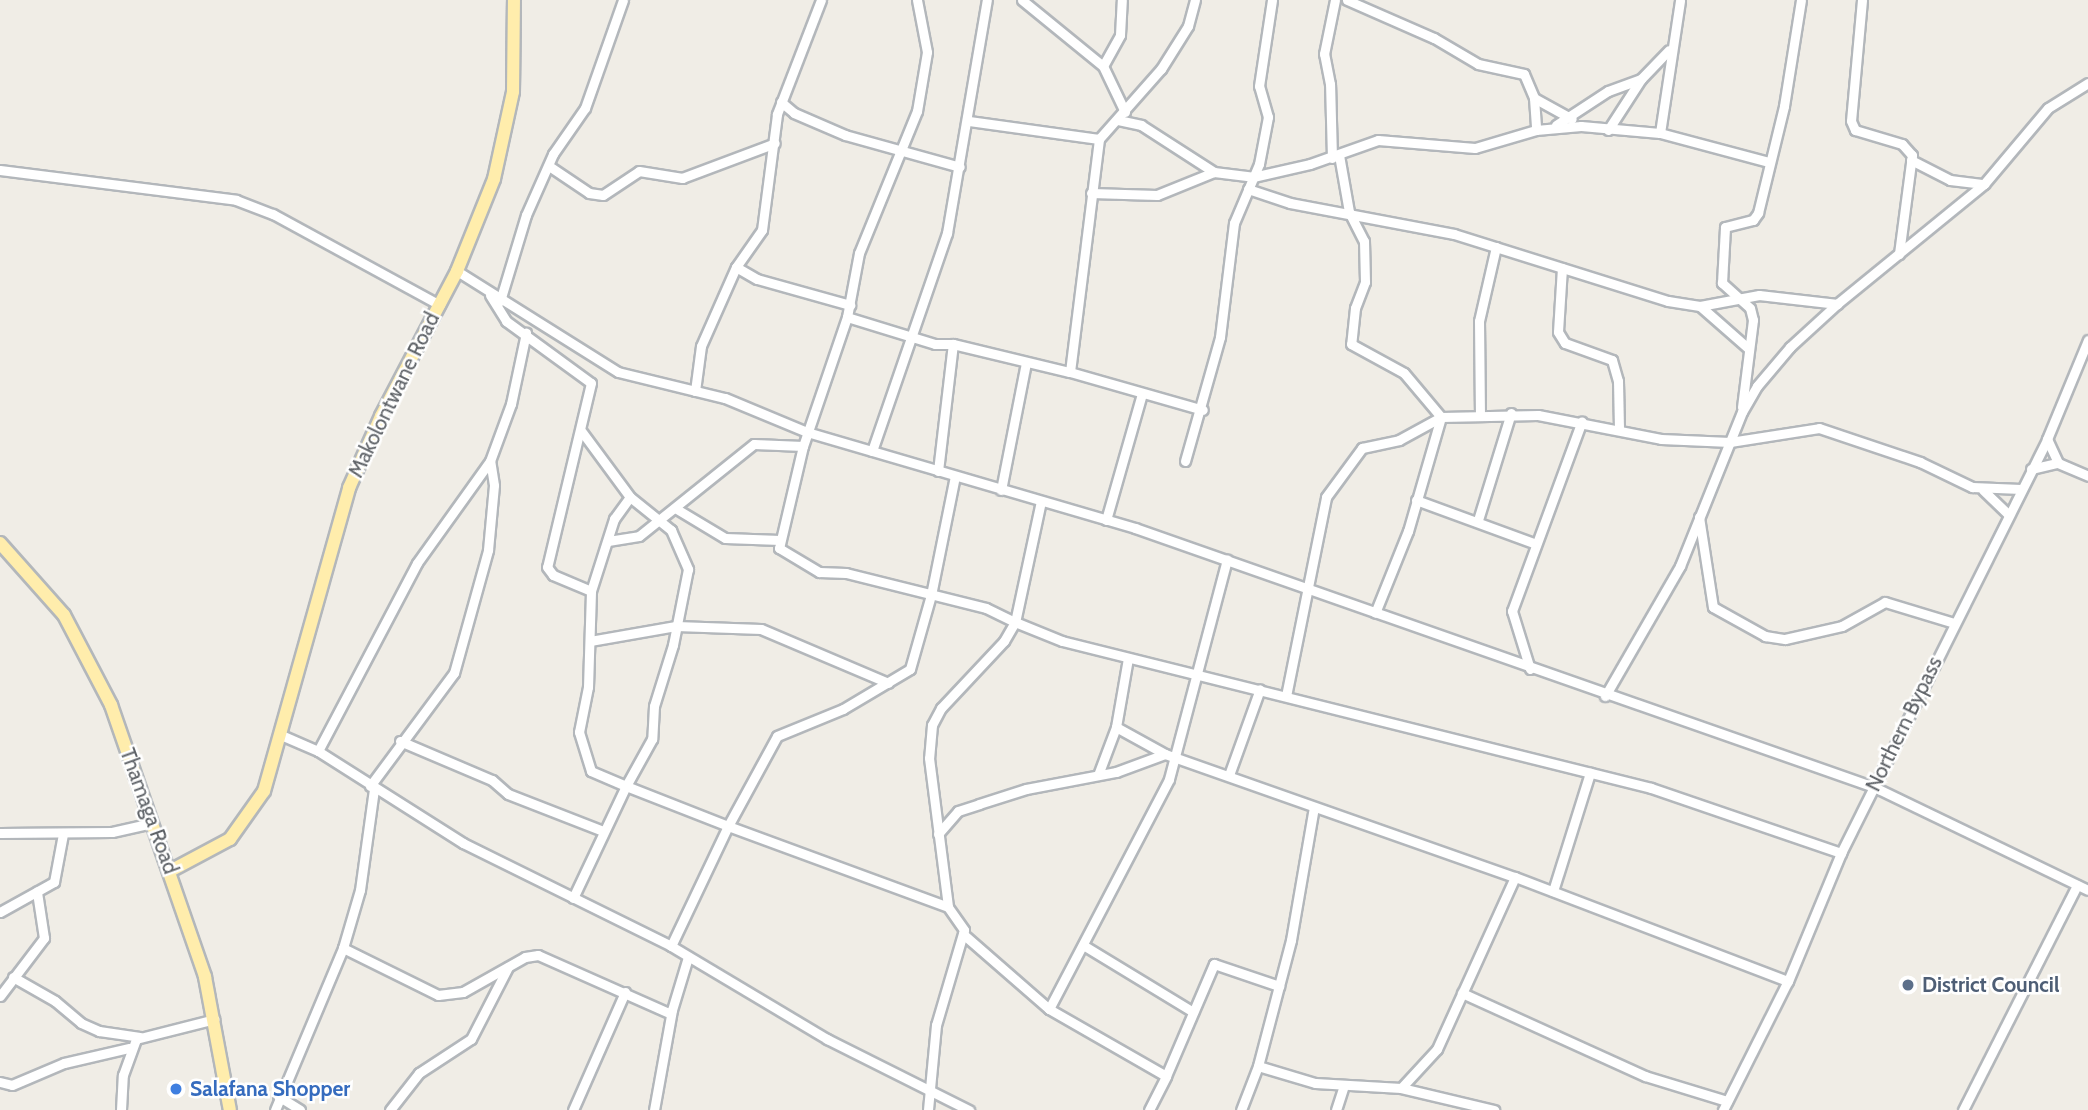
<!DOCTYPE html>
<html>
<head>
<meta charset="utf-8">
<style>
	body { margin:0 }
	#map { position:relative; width:2088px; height:1110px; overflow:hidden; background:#f0ede6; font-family:Cabin,sans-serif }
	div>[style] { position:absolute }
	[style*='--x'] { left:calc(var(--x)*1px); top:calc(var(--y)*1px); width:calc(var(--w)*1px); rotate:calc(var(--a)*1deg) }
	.roads { filter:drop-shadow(2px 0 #b3b7bb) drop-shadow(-2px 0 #b3b7bb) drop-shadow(0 2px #b3b7bb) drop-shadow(0 -2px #b3b7bb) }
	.minor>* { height:9px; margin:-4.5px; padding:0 4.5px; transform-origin:4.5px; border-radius:4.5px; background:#fff }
	.major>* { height:12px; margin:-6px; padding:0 6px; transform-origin:6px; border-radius:6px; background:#ffedac }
	.dots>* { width:19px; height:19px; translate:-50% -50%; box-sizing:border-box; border:4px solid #fff; border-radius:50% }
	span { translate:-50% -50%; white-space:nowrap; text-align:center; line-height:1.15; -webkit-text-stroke:5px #fff; paint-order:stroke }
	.street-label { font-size:21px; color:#5e6267 }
	.service-label { font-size:21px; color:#4e5e75; font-weight:700 }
	.left { translate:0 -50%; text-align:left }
	.shop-label { font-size:21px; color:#366cbe; font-weight:700 }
</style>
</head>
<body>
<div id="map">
	<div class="roads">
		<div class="minor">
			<i style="--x:917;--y:0;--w:53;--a:79.1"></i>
			<i style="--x:927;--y:52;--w:60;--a:99.6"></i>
			<i style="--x:917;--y:111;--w:153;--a:112.2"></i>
			<i style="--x:859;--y:253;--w:65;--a:100.6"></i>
			<i style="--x:847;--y:317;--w:136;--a:108.8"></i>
			<i style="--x:803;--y:446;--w:105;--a:103.2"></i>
			<i style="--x:779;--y:548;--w:47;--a:31"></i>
			<i style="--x:819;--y:572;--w:27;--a:2"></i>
			<i style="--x:846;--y:573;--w:144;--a:14"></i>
			<i style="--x:986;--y:608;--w:32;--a:26"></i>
			<i style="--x:1015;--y:622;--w:22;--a:120"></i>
			<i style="--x:1004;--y:641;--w:92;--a:133.2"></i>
			<i style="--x:941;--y:708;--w:19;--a:118"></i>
			<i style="--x:932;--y:725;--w:33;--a:95"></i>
			<i style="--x:929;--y:758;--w:150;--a:82.7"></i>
			<i style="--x:1022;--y:0;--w:104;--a:39.2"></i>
			<i style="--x:1103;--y:66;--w:51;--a:64.4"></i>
			<i style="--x:1347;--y:0;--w:95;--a:23.6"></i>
			<i style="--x:1434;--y:38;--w:51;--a:30.6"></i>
			<i style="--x:1478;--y:64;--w:47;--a:12.3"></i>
			<i style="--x:1524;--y:74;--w:26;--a:67"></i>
			<i style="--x:1534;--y:98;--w:32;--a:86"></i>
			<i style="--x:1862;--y:0;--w:121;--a:95.2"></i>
			<i style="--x:1851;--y:121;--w:10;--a:66"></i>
			<i style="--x:1855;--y:130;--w:49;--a:16.6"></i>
			<i style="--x:1902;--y:144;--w:15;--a:48"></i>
			<i style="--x:1912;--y:155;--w:100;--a:97.5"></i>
			<i style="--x:1103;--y:66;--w:35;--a:-61"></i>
			<i style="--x:1120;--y:35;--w:35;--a:-87"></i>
			<i style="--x:1534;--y:98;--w:43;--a:28.9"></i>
			<i style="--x:781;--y:102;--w:17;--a:40"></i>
			<i style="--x:794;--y:113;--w:56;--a:23.3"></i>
			<i style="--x:845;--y:135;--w:119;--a:15.5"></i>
			<i style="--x:1118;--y:120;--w:24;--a:12"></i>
			<i style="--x:1141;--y:125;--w:87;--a:32.8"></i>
			<i style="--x:1214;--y:172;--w:39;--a:7"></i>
			<i style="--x:1253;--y:177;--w:58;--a:-12.8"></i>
			<i style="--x:1310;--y:164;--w:72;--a:-19.4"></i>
			<i style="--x:1378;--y:140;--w:97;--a:4.7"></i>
			<i style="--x:1475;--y:148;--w:64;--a:-16.4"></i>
			<i style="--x:1536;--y:130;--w:45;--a:-5.1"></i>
			<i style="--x:1581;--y:126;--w:79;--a:5.1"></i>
			<i style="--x:1660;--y:133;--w:113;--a:14.9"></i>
			<i style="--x:969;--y:121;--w:131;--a:7.9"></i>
			<i style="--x:1556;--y:125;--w:62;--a:-33.2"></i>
			<i style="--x:1608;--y:91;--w:35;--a:-20"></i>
			<i style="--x:1608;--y:130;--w:61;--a:-57.1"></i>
			<i style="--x:1641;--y:79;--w:40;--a:-46"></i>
			<i style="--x:1660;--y:133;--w:134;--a:-81.4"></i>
			<i style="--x:1339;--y:155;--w:58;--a:80"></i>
			<i style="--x:1349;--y:212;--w:33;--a:63"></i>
			<i style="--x:1364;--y:241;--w:41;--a:88.6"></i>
			<i style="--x:1365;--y:282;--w:28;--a:111"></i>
			<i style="--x:1355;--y:308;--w:36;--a:96"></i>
			<i style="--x:1351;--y:344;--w:60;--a:28.7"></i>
			<i style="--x:1404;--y:373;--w:57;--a:49.9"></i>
			<i style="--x:1441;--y:417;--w:119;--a:106.1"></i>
			<i style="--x:1408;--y:531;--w:88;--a:111.9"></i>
			<i style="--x:1332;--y:158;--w:74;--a:-91.5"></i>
			<i style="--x:1330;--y:84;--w:31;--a:-101"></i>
			<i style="--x:1324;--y:54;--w:55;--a:-78.5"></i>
			<i style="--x:1911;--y:160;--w:44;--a:27.1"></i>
			<i style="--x:1950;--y:180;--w:34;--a:7"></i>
			<i style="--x:549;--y:166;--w:48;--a:34"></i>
			<i style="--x:589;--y:193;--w:14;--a:8"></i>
			<i style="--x:603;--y:195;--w:43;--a:-33.7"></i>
			<i style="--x:639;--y:171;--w:44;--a:9.2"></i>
			<i style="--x:682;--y:178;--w:99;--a:-20.6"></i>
			<i style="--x:0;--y:170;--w:238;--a:7.2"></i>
			<i style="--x:236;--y:200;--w:40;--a:21"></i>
			<i style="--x:273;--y:214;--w:190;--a:28.6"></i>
			<i style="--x:1248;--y:189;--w:44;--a:18.4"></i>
			<i style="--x:1290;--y:203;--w:167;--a:10.7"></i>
			<i style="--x:1454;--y:234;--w:224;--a:17.4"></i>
			<i style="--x:1668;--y:301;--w:32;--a:9"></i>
			<i style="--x:1700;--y:306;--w:60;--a:-10.6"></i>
			<i style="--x:1759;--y:295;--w:79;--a:6.6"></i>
			<i style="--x:1091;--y:193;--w:66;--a:1.7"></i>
			<i style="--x:1157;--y:195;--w:61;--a:-22"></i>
			<i style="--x:736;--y:267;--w:24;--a:30"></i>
			<i style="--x:757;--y:279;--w:97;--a:15.6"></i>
			<i style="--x:1562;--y:268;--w:64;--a:93.6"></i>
			<i style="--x:1558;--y:332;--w:13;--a:58"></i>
			<i style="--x:1565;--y:343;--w:50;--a:19.9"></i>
			<i style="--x:1612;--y:360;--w:22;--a:74"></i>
			<i style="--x:1618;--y:381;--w:47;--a:88.8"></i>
			<i style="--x:457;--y:271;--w:190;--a:32.1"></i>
			<i style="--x:618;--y:372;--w:110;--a:13.7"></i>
			<i style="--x:725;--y:398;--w:89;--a:22.5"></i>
			<i style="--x:807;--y:432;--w:342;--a:16.3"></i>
			<i style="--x:1135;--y:528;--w:783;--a:19.31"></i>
			<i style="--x:1874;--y:787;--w:237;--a:25.7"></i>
			<i style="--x:490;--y:295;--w:31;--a:58"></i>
			<i style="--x:506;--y:321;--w:105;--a:36.1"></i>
			<i style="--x:591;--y:383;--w:189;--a:103.4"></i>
			<i style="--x:547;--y:567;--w:10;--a:53"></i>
			<i style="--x:553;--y:575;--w:41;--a:22.8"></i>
			<i style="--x:500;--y:301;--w:90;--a:-73.2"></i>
			<i style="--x:526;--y:215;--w:67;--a:-66.1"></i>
			<i style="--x:553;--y:154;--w:56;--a:-55.2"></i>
			<i style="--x:585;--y:108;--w:114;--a:-70.6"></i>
			<i style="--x:1700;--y:306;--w:65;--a:41.3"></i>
			<i style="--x:847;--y:317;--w:92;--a:17.1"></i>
			<i style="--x:935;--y:344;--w:18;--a:0"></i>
			<i style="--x:953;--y:344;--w:120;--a:13.5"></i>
			<i style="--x:1070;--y:372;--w:138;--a:15.9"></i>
			<i style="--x:1070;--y:372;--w:235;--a:-82.9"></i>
			<i style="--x:1099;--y:139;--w:94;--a:-48.5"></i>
			<i style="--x:1161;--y:69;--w:51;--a:-57.9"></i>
			<i style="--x:1188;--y:26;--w:27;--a:-75"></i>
			<i style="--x:695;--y:391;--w:45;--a:-82.4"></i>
			<i style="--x:701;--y:346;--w:86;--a:-66.1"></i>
			<i style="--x:736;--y:267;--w:45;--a:-54.9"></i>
			<i style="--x:762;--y:230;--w:117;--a:-82.6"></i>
			<i style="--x:777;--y:114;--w:122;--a:-68.9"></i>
			<i style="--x:1742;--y:407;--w:88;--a:-82.8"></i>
			<i style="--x:1753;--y:320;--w:12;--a:-104"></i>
			<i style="--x:1750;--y:308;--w:38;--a:-138"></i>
			<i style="--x:1722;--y:283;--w:56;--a:-86.9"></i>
			<i style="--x:1725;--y:227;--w:29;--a:-14"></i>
			<i style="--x:1753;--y:220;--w:9;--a:-54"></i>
			<i style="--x:1758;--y:213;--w:110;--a:-76.3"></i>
			<i style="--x:1784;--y:106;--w:107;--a:-80.9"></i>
			<i style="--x:1480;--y:416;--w:95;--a:-90.6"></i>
			<i style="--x:1479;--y:321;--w:76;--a:-77.1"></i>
			<i style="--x:2047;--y:439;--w:26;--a:65"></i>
			<i style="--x:2058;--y:463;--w:33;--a:23"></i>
			<i style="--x:872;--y:451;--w:231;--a:-71"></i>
			<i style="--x:947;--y:233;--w:236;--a:-80.3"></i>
			<i style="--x:1185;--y:461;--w:129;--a:-74.2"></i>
			<i style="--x:1220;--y:337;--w:115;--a:-83"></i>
			<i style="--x:1234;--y:223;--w:64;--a:-67"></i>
			<i style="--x:1259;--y:164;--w:48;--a:-79.2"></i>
			<i style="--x:1268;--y:117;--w:32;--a:-106"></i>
			<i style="--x:1259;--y:86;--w:87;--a:-81.4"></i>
			<i style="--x:2031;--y:469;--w:28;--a:-13"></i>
			<i style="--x:938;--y:471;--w:128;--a:-83.3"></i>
			<i style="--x:1001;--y:490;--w:130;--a:-78.9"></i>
			<i style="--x:1983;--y:490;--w:35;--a:44"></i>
			<i style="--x:630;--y:497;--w:53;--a:38.8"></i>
			<i style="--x:671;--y:530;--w:43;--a:66.4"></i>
			<i style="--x:688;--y:569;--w:77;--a:101.2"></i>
			<i style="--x:673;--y:645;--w:64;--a:107.3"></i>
			<i style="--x:654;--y:706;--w:33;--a:93"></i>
			<i style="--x:652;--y:739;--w:54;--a:119"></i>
			<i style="--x:626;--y:786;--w:110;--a:21.4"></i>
			<i style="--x:728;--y:826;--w:102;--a:-61.4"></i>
			<i style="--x:777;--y:736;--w:71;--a:-22.2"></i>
			<i style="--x:843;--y:709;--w:78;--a:-30.8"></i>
			<i style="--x:910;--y:669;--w:77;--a:-74.2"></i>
			<i style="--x:931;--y:595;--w:121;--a:-78.6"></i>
			<i style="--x:1416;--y:500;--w:128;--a:20.1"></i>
			<i style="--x:1041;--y:501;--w:124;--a:102.1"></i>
			<i style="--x:1015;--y:622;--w:51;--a:22"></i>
			<i style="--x:1062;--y:641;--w:607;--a:14.01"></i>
			<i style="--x:1651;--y:788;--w:201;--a:18.9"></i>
			<i style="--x:675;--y:508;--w:58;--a:31"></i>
			<i style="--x:725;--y:538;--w:55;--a:2.1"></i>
			<i style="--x:1699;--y:517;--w:91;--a:81.2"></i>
			<i style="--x:1713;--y:607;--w:60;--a:29.1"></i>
			<i style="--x:1765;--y:636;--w:20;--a:9"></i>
			<i style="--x:1785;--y:639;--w:58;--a:-12.8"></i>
			<i style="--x:1842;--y:626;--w:49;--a:-29.2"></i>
			<i style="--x:1885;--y:602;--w:72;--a:16.9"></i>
			<i style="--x:1106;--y:520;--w:131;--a:-74.1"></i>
			<i style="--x:1478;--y:520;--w:112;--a:-72.9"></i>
			<i style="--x:608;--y:541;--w:31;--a:-9"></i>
			<i style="--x:639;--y:536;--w:147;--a:-38.7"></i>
			<i style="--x:754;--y:444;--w:49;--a:2.3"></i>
			<i style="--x:590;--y:641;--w:87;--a:-9.9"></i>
			<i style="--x:676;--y:626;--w:85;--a:2"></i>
			<i style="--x:761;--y:629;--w:138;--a:23"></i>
			<i style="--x:1530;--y:669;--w:61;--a:-107.2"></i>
			<i style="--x:1512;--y:611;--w:202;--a:-69.8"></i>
			<i style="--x:1286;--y:696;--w:203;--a:-78.6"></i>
			<i style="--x:1326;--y:497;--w:61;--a:-53.7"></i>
			<i style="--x:1362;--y:448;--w:38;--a:-12"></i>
			<i style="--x:1399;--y:440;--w:48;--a:-28.7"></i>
			<i style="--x:1441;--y:417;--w:97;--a:-1.2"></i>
			<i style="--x:1538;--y:415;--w:125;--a:11"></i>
			<i style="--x:1661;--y:439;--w:69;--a:2.5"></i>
			<i style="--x:1730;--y:442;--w:90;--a:-8.9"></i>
			<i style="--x:1819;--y:428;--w:107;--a:18.6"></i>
			<i style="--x:1920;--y:462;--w:58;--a:25.7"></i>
			<i style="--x:1972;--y:487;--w:49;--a:2.3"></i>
			<i style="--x:1605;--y:696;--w:150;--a:-60"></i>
			<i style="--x:1680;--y:566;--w:166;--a:-68.1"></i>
			<i style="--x:1742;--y:412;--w:30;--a:-60"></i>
			<i style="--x:1757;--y:386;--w:51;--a:-49.8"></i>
			<i style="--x:1790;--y:347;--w:64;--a:-42.5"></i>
			<i style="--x:1837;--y:304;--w:190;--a:-39.2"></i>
			<i style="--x:1984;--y:184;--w:99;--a:-49.9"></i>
			<i style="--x:2048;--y:108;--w:47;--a:-32"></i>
			<i style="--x:1116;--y:727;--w:56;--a:28.9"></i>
			<i style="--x:1165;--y:754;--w:371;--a:19.4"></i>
			<i style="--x:1515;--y:877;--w:189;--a:114.4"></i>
			<i style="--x:1437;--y:1049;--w:53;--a:132.7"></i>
			<i style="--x:1401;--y:1088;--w:86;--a:-176.7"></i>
			<i style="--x:1315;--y:1083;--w:59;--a:-163.4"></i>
			<i style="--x:1258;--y:1066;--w:47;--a:111.1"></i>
			<i style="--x:281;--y:735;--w:40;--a:23.4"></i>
			<i style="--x:318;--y:751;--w:172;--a:32.4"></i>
			<i style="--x:463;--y:843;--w:232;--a:26.3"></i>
			<i style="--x:671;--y:946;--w:182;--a:30.8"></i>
			<i style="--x:827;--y:1039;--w:159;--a:26.6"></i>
			<i style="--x:400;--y:741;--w:100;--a:23"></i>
			<i style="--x:492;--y:780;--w:21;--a:41"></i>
			<i style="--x:508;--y:794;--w:102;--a:21.3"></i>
			<i style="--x:318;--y:751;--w:212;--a:-62.2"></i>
			<i style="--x:417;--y:563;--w:125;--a:-54.4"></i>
			<i style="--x:490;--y:461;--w:61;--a:-69.8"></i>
			<i style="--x:511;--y:404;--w:73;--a:-78.1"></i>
			<i style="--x:1098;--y:775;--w:51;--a:-69.4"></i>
			<i style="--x:1116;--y:727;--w:70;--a:-80.1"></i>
			<i style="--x:1229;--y:775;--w:91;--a:-70.2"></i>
			<i style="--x:370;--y:786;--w:141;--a:-53.4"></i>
			<i style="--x:454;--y:673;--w:128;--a:-74.5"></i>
			<i style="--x:488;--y:550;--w:65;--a:-84.7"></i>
			<i style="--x:494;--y:485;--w:24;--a:-99"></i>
			<i style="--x:0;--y:833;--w:112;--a:-0.5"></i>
			<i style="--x:112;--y:832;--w:41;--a:-12.7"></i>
			<i style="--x:938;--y:834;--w:30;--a:-49"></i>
			<i style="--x:958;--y:811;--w:22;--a:-18"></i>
			<i style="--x:979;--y:804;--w:49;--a:-17.7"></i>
			<i style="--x:1026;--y:789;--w:92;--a:-10.7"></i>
			<i style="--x:1116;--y:772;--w:52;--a:-20.2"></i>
			<i style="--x:1515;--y:877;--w:292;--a:20.9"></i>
			<i style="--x:1553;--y:891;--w:124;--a:-72.6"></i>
			<i style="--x:573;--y:898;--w:124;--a:-64.7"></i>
			<i style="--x:626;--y:786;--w:38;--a:-157"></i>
			<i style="--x:591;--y:771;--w:41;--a:-107.1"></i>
			<i style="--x:579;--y:732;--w:46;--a:-78.7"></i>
			<i style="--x:588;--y:687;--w:96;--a:-88.2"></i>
			<i style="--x:591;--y:591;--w:76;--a:-72.3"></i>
			<i style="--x:614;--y:519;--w:27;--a:-54"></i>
			<i style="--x:630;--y:497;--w:81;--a:-126.4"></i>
			<i style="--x:0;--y:912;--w:62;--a:-29.1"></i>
			<i style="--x:54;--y:882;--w:49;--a:-79.4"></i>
			<i style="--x:963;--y:934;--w:114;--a:41.1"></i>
			<i style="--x:1083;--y:945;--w:129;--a:31.3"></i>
			<i style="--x:671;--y:946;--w:133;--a:-64.6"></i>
			<i style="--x:728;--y:826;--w:234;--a:20.2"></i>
			<i style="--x:948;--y:907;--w:28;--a:55"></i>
			<i style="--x:964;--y:930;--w:99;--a:106.4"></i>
			<i style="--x:936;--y:1025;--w:85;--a:95.4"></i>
			<i style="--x:343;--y:948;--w:106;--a:26.3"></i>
			<i style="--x:438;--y:995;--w:25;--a:-7"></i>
			<i style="--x:463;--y:992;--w:71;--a:-29.4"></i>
			<i style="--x:525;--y:957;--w:13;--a:-9"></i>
			<i style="--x:538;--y:955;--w:145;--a:23.9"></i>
			<i style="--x:13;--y:977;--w:48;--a:29.7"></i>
			<i style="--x:55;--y:1001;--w:34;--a:40"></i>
			<i style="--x:81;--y:1023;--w:20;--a:24"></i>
			<i style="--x:99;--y:1031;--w:41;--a:8.3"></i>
			<i style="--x:1462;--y:993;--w:201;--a:24.4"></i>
			<i style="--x:1645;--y:1076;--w:86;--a:17"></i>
			<i style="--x:0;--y:996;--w:73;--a:-52.8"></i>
			<i style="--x:44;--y:938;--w:47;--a:-98.7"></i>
			<i style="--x:1258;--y:1066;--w:130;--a:-75.3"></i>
			<i style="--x:1291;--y:940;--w:135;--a:-80.2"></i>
			<i style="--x:1166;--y:1076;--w:122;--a:-66.8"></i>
			<i style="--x:1214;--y:964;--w:69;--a:18.7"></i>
			<i style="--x:0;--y:1082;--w:12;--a:14"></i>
			<i style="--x:12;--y:1085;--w:56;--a:-22.9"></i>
			<i style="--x:64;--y:1063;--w:67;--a:-13"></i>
			<i style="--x:1401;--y:1088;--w:96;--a:13.3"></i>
			<i style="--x:278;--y:1096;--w:26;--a:32"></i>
			<i style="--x:121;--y:1110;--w:35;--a:-87"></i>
			<i style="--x:123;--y:1075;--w:38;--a:-70"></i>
			<i style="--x:136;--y:1039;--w:81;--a:-14.2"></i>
			<i style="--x:275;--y:1110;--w:176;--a:-67.2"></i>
			<i style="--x:343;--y:948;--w:60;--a:-73.7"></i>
			<i style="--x:360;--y:890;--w:102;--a:-82.1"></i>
			<i style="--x:390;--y:1110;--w:47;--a:-51.9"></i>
			<i style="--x:419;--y:1073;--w:62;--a:-33.2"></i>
			<i style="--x:471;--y:1039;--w:81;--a:-62.8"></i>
			<i style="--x:573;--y:1110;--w:129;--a:-66.2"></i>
			<i style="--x:654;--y:1110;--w:102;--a:-79.8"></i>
			<i style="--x:672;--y:1010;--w:55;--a:-73.2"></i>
			<i style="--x:1149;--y:1110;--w:38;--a:-63"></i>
			<i style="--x:1166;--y:1076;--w:135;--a:-150.2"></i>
			<i style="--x:1049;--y:1009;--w:259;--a:-62.4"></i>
			<i style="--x:1169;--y:779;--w:227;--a:-75.2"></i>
			<i style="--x:1336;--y:1110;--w:25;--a:-72"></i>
			<i style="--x:1723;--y:1110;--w:144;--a:-63.3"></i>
			<i style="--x:1788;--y:981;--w:139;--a:-67.5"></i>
			<i style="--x:1841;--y:853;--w:462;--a:-63.5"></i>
			<i style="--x:2047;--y:439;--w:107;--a:-67.5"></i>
			<i style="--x:1963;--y:1110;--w:252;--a:-63.1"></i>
		</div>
		<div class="major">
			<i style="--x:0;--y:543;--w:96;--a:48.4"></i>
			<i style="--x:64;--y:615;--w:102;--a:62.4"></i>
			<i style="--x:111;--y:705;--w:288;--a:70.9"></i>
			<i style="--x:205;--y:977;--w:135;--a:79.4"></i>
			<i style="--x:170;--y:871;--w:68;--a:-28.1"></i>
			<i style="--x:230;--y:839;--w:59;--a:-54.7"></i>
			<i style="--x:264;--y:791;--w:315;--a:-74.3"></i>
			<i style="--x:349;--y:488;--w:79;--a:-66"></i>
			<i style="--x:381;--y:416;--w:164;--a:-62.3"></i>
			<i style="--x:457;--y:271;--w:99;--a:-68.1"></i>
			<i style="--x:494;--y:179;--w:89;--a:-77.7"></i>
			<i style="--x:513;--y:92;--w:92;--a:-89.4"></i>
		</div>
	</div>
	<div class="dots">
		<i style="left:1908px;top:985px;background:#5c6f8a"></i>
		<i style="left:176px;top:1089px;background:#3f7fe0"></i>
	</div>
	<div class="street-label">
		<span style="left:394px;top:395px;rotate:-64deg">Makolontwane Road</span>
		<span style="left:1904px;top:724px;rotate:-64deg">Northern Bypass</span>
		<span style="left:149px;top:811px;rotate:70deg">Thamaga Road</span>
	</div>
	<div class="service-label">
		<span class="left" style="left:1922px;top:985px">District Council</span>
	</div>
	<div class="shop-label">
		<span class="left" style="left:190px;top:1089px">Salafana Shopper</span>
	</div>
</div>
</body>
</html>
